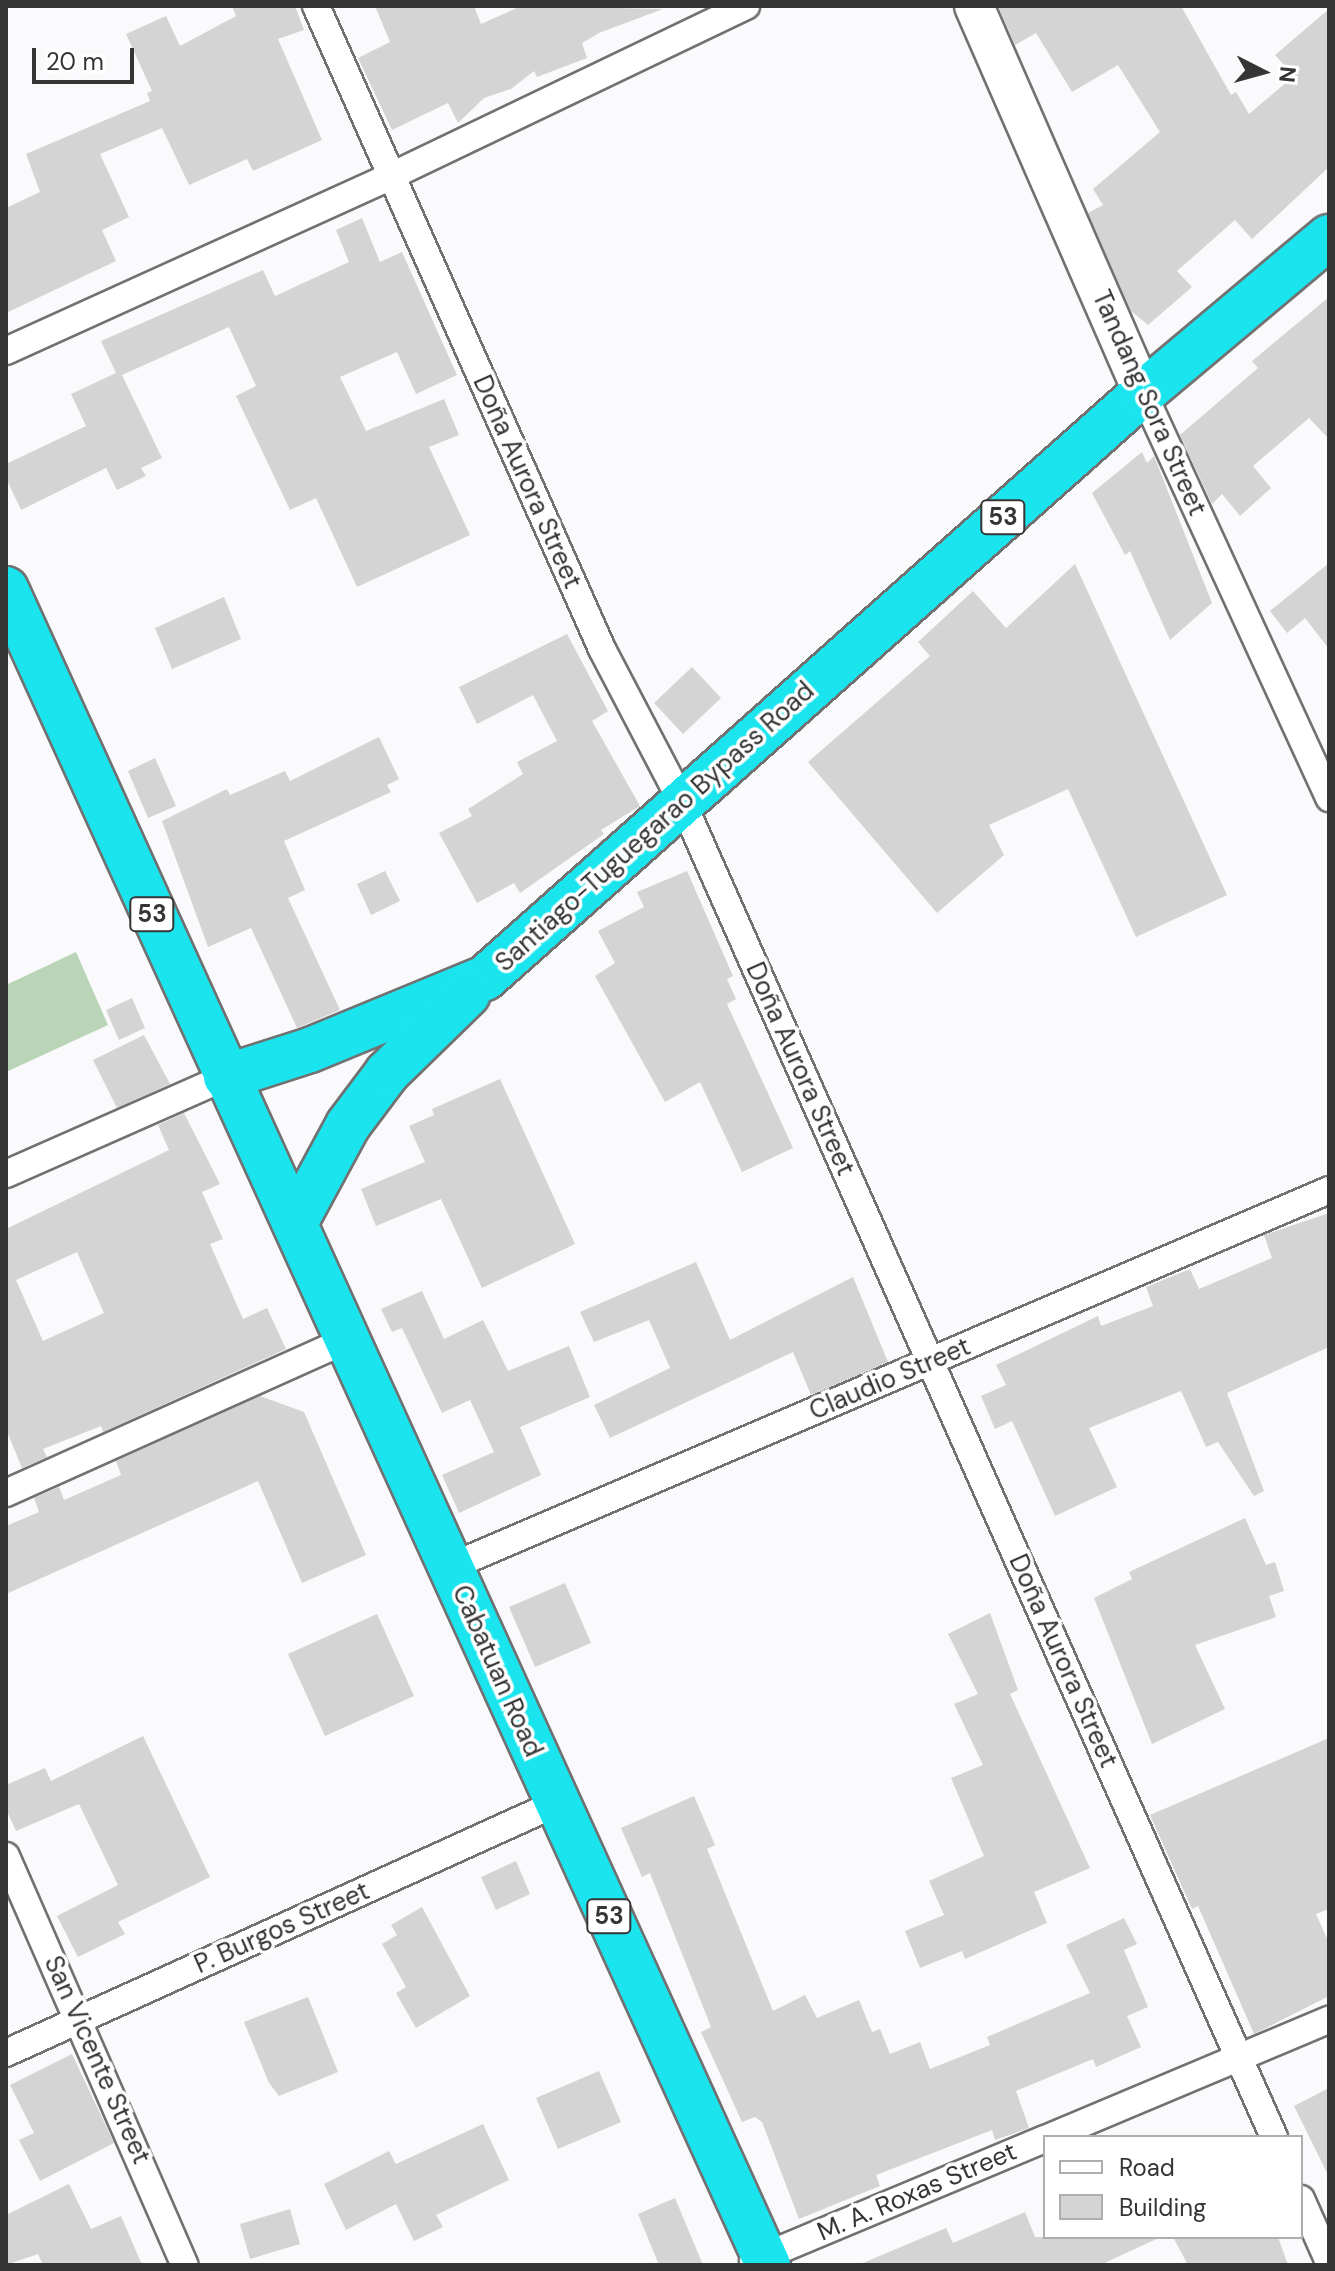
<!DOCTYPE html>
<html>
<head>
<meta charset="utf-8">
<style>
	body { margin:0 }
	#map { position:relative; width:1335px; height:2271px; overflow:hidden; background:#fafafc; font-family:"DM Sans",sans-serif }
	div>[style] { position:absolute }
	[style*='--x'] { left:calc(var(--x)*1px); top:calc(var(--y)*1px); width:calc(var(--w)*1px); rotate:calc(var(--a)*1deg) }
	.green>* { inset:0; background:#b9d4b6 }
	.building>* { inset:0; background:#d4d4d5 }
	.roads { filter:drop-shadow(2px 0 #717172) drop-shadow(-2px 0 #717172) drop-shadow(0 2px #717172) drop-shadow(0 -2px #717172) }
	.street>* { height:26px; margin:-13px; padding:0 13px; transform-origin:13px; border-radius:13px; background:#fff }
	.secondary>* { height:38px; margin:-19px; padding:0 19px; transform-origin:19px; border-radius:19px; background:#fff }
	.highway>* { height:44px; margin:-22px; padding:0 22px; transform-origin:22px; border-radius:22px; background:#1ae5ee }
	span { translate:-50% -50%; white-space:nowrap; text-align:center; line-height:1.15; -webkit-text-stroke:7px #fff; paint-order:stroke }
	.shield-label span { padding:2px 6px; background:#fff; border:2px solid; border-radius:6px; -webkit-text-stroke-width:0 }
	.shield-label { font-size:24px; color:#353535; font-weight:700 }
	.street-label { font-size:26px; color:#353535 }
	.frame { position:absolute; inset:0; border:8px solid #353535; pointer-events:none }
	.legend { position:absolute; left:1043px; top:2135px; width:260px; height:104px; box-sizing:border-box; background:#fff; border:2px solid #aeaeae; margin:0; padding:10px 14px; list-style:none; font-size:24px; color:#353535 }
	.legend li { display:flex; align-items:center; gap:16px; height:40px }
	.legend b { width:40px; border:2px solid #aeaeae }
	.north { position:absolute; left:1223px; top:32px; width:80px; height:80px; -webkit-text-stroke:6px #fff; paint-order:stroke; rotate:96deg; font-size:22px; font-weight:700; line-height:32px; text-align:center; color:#353535 }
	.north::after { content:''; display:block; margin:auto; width:28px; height:36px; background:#353535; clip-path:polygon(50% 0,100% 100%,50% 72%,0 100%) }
	.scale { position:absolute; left:32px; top:48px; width:102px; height:36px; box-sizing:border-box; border:4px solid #353535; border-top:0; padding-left:10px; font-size:24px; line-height:28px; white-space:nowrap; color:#353535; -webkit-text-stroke:6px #fff; paint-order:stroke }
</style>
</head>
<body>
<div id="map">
	<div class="green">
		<i style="clip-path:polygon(76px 952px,108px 1025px,6px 1072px,6px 985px)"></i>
	</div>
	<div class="building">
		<i style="clip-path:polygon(232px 6px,295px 6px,304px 30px,278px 39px,322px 140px,253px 171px,247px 159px,189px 185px,162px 128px,100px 154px,129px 217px,102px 230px,116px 261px,6px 313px,6px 208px,40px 192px,26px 154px,150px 101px,147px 93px,152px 91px,126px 34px,166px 16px,180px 46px,236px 16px)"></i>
		<i style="clip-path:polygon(375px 6px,474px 6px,481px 24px,521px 6px,663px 9px,599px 33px,582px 43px,587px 58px,537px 77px,534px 71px,511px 89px,484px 98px,458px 123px,448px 103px,392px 130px,358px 58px,390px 42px)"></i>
		<i style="clip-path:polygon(998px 6px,1181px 6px,1231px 95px,1236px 92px,1249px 114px,1294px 76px,1275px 55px,1329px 9px,1329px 167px,1252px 239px,1235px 220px,1177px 271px,1192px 287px,1148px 325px,1131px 311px,1088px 213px,1103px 205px,1093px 189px,1160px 132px,1118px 65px,1072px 92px,1036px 33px,1015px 45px)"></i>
		<i style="clip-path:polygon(362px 218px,380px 262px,402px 252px,457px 375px,416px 394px,397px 352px,340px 377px,366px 431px,444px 399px,459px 435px,429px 447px,470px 535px,357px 587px,316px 498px,290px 510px,236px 396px,256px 386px,229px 327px,122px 375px,162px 458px,141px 468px,146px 476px,117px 490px,106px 468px,21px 510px,6px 478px,6px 464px,86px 426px,71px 394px,116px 373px,101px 341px,263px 270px,275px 296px,349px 262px,336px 230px)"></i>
		<i style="clip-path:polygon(1329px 297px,1329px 439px,1309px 418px,1253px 466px,1271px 488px,1240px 516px,1222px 494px,1212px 504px,1180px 435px,1258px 368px,1252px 361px)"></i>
		<i style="clip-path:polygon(1142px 452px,1147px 463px,1154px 456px,1212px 603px,1170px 640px,1130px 551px,1125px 555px,1092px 493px)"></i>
		<i style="clip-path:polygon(1329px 563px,1329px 649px,1305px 618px,1287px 633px,1270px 611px)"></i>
		<i style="clip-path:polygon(1075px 564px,1227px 895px,1136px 937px,1068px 789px,989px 825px,1004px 855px,937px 913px,808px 762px,930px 656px,918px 642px,973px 591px,1006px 628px)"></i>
		<i style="clip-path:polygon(224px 597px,241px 639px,172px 669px,155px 628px)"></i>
		<i style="clip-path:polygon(567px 634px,608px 711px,592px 721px,640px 806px,601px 830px,604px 834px,520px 893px,514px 883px,477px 903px,439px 833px,472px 816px,468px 809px,523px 774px,517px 762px,557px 741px,533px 695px,477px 724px,459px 687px)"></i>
		<i style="clip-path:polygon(692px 667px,721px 698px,683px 734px,654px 703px)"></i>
		<i style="clip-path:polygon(379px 737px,399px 779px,387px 785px,391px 792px,284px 841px,305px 890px,288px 898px,340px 1010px,297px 1028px,251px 928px,208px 947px,162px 821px,227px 789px,230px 795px,285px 771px,290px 781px)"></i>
		<i style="clip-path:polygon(155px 758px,176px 806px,148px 818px,128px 771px)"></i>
		<i style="clip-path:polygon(385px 871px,400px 901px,371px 915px,357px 884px)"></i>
		<i style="clip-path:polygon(687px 871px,733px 976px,727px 979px,736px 999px,727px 1004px,793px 1148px,742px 1172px,700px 1082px,665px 1102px,595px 976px,615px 963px,598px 931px,644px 907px,637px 892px)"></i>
		<i style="clip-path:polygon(132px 998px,145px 1028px,119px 1040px,106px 1010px)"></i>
		<i style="clip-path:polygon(144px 1035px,170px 1084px,117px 1108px,93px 1060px)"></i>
		<i style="clip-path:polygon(500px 1079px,575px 1244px,482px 1288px,441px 1199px,376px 1226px,361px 1189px,425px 1162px,409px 1126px,434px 1115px,432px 1109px)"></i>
		<i style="clip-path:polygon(evenodd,184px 1113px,220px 1184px,202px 1192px,223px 1239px,210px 1244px,243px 1319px,267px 1308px,286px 1349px,103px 1432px,101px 1426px,43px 1449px,47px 1457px,22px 1468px,6px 1429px,6px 1229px,169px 1150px,158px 1125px,184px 1113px,77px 1252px,104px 1313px,43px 1341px,16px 1280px,77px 1252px)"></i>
		<i style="clip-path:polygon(1329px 1213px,1329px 1347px,1227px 1393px,1264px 1491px,1254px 1496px,1218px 1442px,1206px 1447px,1181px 1391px,1089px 1428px,1117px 1487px,1055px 1516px,1012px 1421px,995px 1429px,981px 1396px,1006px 1385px,996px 1365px,1098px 1316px,1101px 1326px,1153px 1306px,1146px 1287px,1190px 1269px,1199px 1289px,1272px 1258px,1264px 1235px)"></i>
		<i style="clip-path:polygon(696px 1262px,730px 1340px,853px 1277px,888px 1362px,811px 1395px,793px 1352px,610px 1438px,594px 1405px,670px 1368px,649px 1320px,594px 1342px,580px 1312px)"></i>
		<i style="clip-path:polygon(422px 1291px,444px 1339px,483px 1320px,508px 1371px,569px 1346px,590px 1397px,520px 1427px,541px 1475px,459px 1513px,442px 1475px,494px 1452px,470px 1400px,442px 1413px,402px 1328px,392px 1332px,381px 1309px)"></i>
		<i style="clip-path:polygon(260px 1396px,304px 1412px,366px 1555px,302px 1583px,258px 1481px,6px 1594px,6px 1526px,39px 1512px,34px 1498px,59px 1487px,64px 1500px,121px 1475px,116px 1461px)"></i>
		<i style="clip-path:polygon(1245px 1518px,1266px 1565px,1275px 1562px,1284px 1591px,1269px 1596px,1276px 1617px,1195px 1645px,1225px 1709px,1152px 1744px,1094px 1598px,1132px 1579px,1129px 1572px)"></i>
		<i style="clip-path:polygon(565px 1583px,591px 1643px,535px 1667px,509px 1607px)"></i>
		<i style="clip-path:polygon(990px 1613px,1018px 1690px,1010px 1694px,1090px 1868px,1034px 1892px,1047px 1923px,965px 1959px,962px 1951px,920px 1968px,905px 1931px,944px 1915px,929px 1881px,984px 1856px,951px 1778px,983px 1765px,954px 1704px,978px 1694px,948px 1634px)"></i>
		<i style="clip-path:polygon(377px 1614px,414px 1696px,325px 1736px,288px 1654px)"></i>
		<i style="clip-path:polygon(143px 1736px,210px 1877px,118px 1922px,125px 1934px,78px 1957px,57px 1916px,118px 1885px,79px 1804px,16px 1831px,6px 1809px,6px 1785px,45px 1768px,51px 1781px)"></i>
		<i style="clip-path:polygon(1329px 1738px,1329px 1909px,1316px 1914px,1329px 1943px,1329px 1996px,1254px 2034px,1198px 1906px,1192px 1909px,1150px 1815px)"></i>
		<i style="clip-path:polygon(694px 1796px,715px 1845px,707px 1849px,773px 2011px,805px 1995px,817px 2018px,859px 2000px,872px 2032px,880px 2029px,890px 2054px,920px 2042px,930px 2069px,990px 2045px,987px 2037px,1090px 1993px,1066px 1945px,1124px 1918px,1137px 1944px,1124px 1950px,1148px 2007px,1127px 2016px,1141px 2047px,1096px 2067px,1093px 2059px,1016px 2091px,1029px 2128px,995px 2140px,992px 2130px,876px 2175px,880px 2186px,799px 2219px,762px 2122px,755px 2117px,742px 2122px,701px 2032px,711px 2027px,650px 1873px,642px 1877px,621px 1828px)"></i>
		<i style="clip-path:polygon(516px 1861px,530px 1894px,496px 1910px,481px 1877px)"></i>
		<i style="clip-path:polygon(422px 1907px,470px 1996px,416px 2028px,396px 1993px,406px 1987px,382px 1944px,397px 1935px,391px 1925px)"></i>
		<i style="clip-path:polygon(308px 1997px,338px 2072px,279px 2096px,269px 2083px,244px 2022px)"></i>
		<i style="clip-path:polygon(72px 2054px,114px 2143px,40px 2181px,19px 2140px,34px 2133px,10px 2085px)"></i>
		<i style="clip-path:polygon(599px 2071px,621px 2122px,558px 2149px,536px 2098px)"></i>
		<i style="clip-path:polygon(1329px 2088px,1329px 2177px,1294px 2106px)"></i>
		<i style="clip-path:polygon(483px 2124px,509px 2180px,436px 2215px,443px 2227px,414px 2241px,396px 2204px,346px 2230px,324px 2184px,389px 2151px,396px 2164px)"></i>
		<i style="clip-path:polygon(69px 2184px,91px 2229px,121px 2216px,142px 2265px,43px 2265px,38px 2254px,6px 2265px,6px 2215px)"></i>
		<i style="clip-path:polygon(675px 2198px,703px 2265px,659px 2265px,638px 2214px)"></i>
		<i style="clip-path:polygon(290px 2209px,300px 2244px,250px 2259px,240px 2224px)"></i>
		<i style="clip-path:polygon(1025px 2212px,1035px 2237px,1161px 2237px,1100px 2265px,858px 2265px,946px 2228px,953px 2243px)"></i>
		<i style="clip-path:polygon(1173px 2237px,1278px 2237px,1288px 2265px,1188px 2265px)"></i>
	</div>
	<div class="roads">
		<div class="street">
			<i style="--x:316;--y:6;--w:704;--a:66.02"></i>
			<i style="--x:602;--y:649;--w:175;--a:62.4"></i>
			<i style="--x:683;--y:804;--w:1458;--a:66.09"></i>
			<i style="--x:6;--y:351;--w:421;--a:-24.4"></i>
			<i style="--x:389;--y:177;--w:396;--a:-25.6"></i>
			<i style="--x:1143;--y:393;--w:446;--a:65.3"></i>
			<i style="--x:6;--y:1174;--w:240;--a:-23.8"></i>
			<i style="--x:6;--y:1493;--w:373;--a:-24.2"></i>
			<i style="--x:450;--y:1567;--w:956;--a:-23.21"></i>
			<i style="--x:6;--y:1856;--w:446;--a:66.4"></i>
			<i style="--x:6;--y:2053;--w:605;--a:-24.4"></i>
			<i style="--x:1050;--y:2137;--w:303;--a:-22.8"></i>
			<i style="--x:1301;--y:2199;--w:69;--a:66"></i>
			<i style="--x:753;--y:2261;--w:316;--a:-22.7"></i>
		</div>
		<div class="secondary">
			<i style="--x:974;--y:6;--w:422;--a:66.4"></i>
		</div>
		<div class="highway">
			<i style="--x:6;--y:589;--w:1841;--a:65.55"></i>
			<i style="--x:226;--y:1077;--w:88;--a:-17.8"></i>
			<i style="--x:310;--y:1050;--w:189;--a:-22.4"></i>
			<i style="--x:485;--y:978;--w:880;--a:-41.64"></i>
			<i style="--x:1143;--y:393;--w:243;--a:-40"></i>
			<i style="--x:295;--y:1223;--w:111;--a:-61.6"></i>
			<i style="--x:348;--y:1125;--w:65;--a:-53.1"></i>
			<i style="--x:387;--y:1073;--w:113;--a:-44.3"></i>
		</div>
	</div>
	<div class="shield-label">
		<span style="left:1003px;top:517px">53</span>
		<span style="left:152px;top:914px">53</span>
		<span style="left:609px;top:1916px">53</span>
	</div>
	<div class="street-label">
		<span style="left:1149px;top:403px;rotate:66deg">Tandang Sora Street</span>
		<span style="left:527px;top:482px;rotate:66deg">Doña Aurora Street</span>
		<span style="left:655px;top:827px;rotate:-42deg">Santiago-Tuguegarao Bypass Road</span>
		<span style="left:800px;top:1069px;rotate:66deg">Doña Aurora Street</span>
		<span style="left:890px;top:1379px;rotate:-23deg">Claudio Street</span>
		<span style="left:1063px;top:1661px;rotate:66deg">Doña Aurora Street</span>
		<span style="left:497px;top:1671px;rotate:66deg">Cabatuan Road</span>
		<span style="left:282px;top:1928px;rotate:-24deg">P. Burgos Street</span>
		<span style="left:97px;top:2060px;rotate:66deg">San Vicente Street</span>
		<span style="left:917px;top:2192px;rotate:-23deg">M. A. Roxas Street</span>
	</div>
	<div class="frame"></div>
	<ul class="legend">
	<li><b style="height:10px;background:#fff"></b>Road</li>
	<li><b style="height:22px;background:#d4d4d5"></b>Building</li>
	</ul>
	<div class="north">N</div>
	<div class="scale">20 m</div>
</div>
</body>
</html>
